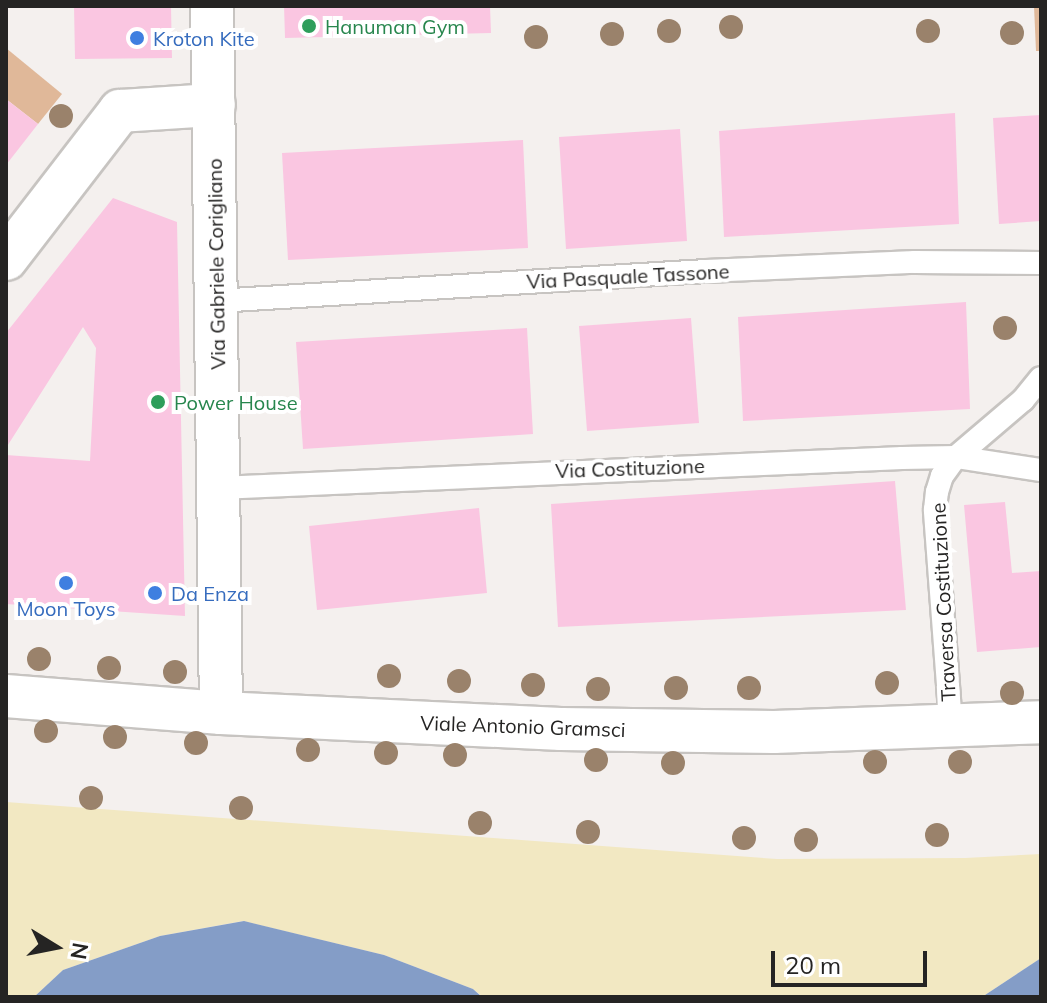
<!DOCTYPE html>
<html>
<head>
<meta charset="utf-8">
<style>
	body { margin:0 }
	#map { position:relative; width:1047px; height:1003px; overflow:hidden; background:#f4f0ee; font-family:Mulish,sans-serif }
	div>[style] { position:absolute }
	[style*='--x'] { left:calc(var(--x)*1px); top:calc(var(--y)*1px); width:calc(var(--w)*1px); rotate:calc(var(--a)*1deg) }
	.green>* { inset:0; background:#e0b899 }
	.sand>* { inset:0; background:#f2e8c2 }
	.water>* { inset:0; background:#849dc7 }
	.building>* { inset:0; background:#fac6e1 }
	.roads { filter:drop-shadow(2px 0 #c7c4c1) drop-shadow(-2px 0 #c7c4c1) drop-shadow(0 2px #c7c4c1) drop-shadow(0 -2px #c7c4c1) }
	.service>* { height:22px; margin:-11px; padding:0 11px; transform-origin:11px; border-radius:11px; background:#fff }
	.minor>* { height:42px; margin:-21px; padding:0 21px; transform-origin:21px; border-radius:21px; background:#fff }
	.trees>* { width:24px; height:24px; margin:-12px; border-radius:50%; background:#9a826b }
	.dots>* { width:22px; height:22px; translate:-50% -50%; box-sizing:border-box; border:4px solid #fff; border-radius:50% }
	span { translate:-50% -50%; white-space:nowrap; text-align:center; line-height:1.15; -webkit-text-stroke:8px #fff; paint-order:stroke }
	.leisure-label { font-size:20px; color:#27864d }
	.left { translate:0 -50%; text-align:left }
	.shop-label { font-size:20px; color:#366cbe }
	.street-label { font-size:20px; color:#252423 }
	.frame { position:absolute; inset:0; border:8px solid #252423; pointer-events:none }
	.north { position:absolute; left:16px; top:907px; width:80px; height:80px; -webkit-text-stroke:6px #fff; paint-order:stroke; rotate:100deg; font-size:22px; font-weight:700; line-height:32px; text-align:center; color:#252423 }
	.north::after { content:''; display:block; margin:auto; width:28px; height:36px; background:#252423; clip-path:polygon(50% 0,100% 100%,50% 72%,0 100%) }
	.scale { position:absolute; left:771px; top:951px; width:156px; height:36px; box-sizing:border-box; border:4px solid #252423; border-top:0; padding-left:10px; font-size:24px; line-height:28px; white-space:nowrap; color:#252423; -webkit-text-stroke:6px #fff; paint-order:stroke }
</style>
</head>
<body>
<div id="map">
	<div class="green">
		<i style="clip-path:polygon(1034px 6px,1041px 6px,1041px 51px,1036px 51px)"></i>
		<i style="clip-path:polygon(6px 48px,62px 94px,38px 124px,6px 99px)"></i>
	</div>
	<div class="sand">
		<i style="clip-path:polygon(6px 802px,777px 859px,965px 858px,1041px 854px,1041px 958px,982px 997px,483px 997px,473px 989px,384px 955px,243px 921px,160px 936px,63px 970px,34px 997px,6px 997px)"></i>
	</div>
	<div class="water">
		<i style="clip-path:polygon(244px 921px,384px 955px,473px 989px,482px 997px,34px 997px,63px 970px,160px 936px)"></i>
		<i style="clip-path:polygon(1041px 958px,1041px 997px,982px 997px)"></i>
	</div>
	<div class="building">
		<i style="clip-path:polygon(74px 6px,171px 6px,172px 58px,75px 59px)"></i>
		<i style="clip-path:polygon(284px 6px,490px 6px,491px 33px,285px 38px)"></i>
		<i style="clip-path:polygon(6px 99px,38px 124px,6px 165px)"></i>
		<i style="clip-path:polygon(955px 113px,959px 224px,724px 237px,719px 131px)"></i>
		<i style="clip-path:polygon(1041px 115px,1041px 221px,999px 224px,993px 118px)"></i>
		<i style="clip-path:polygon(680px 129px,687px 241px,566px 249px,559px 137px)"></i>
		<i style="clip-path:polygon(523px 140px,528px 248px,288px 260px,282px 153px)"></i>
		<i style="clip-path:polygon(113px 198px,177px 222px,185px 616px,6px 604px,6px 455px,90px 461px,96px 348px,83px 327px,6px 448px,6px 333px)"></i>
		<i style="clip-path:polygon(966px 302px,970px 409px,743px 421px,738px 317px)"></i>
		<i style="clip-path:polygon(691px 318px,699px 423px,587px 431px,579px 326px)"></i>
		<i style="clip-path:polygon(527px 328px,533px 434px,303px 449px,296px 342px)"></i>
		<i style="clip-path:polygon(895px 481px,906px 610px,558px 627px,551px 504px)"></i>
		<i style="clip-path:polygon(1005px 502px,1012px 573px,1041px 571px,1041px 647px,977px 652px,964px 505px)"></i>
		<i style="clip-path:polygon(479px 508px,487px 593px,317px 610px,309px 526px)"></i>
	</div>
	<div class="roads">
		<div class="service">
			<i style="--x:216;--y:301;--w:491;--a:-3.5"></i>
			<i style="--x:706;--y:271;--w:209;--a:-2.5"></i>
			<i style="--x:915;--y:262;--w:126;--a:0.5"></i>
			<i style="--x:219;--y:488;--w:684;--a:-2.52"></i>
			<i style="--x:902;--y:458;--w:54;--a:-1.1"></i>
			<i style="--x:956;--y:457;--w:86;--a:8.7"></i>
			<i style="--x:951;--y:725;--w:216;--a:-94.3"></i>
			<i style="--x:935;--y:510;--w:18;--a:-84"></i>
			<i style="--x:937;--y:492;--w:17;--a:-73"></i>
			<i style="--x:942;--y:476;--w:24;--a:-54"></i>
			<i style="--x:956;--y:457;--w:88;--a:-40.4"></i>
			<i style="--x:1023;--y:400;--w:28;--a:-51"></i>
		</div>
		<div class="minor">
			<i style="--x:212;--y:6;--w:707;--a:89.27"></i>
			<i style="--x:6;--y:259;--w:187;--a:-52.4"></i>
			<i style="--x:120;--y:111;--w:94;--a:-3.7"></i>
			<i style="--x:6;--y:696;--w:216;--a:4.5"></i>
			<i style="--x:221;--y:713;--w:340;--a:2.7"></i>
			<i style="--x:561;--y:729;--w:213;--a:0.8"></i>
			<i style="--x:774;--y:732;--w:267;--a:-2.1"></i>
		</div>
	</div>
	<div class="trees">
		<i style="left:731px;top:27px"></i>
		<i style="left:669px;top:31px"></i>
		<i style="left:928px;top:31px"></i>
		<i style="left:1012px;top:33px"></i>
		<i style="left:612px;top:34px"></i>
		<i style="left:536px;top:37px"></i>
		<i style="left:61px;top:116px"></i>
		<i style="left:1005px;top:328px"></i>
		<i style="left:39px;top:659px"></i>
		<i style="left:109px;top:668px"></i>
		<i style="left:175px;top:672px"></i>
		<i style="left:389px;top:676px"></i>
		<i style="left:459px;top:681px"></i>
		<i style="left:887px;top:683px"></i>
		<i style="left:533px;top:685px"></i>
		<i style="left:676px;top:688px"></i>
		<i style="left:749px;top:688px"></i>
		<i style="left:598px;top:689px"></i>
		<i style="left:1012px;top:693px"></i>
		<i style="left:46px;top:731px"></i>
		<i style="left:115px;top:737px"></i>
		<i style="left:196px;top:743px"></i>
		<i style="left:308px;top:750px"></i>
		<i style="left:386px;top:753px"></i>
		<i style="left:455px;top:755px"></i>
		<i style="left:596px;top:760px"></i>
		<i style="left:875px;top:762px"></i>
		<i style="left:960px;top:762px"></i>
		<i style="left:673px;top:763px"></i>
		<i style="left:91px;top:798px"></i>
		<i style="left:241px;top:808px"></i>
		<i style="left:480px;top:823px"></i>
		<i style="left:588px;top:832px"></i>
		<i style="left:937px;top:835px"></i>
		<i style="left:744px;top:838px"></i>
		<i style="left:806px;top:840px"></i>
	</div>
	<div class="dots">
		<i style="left:309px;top:26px;background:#2e9e5b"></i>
		<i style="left:137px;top:38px;background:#3f7fe0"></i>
		<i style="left:158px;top:402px;background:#2e9e5b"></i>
		<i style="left:66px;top:583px;background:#3f7fe0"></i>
		<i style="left:155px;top:593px;background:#3f7fe0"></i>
	</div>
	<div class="leisure-label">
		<span class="left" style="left:325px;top:26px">Hanuman Gym</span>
		<span class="left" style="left:174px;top:402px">Power House</span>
	</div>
	<div class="shop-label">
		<span class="left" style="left:153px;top:38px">Kroton Kite</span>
		<span class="left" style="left:171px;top:593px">Da Enza</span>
		<span style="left:66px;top:608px">Moon Toys</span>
	</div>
	<div class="street-label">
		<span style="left:216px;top:264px;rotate:-91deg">Via Gabriele Corigliano</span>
		<span style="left:628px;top:276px;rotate:-3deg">Via Pasquale Tassone</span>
		<span style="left:630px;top:468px;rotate:-2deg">Via Costituzione</span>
		<span style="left:943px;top:602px;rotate:-93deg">Traversa Costituzione</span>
		<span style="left:523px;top:726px;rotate:2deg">Viale Antonio Gramsci</span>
	</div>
	<div class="frame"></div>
	<div class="north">N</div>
	<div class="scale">20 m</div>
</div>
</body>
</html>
